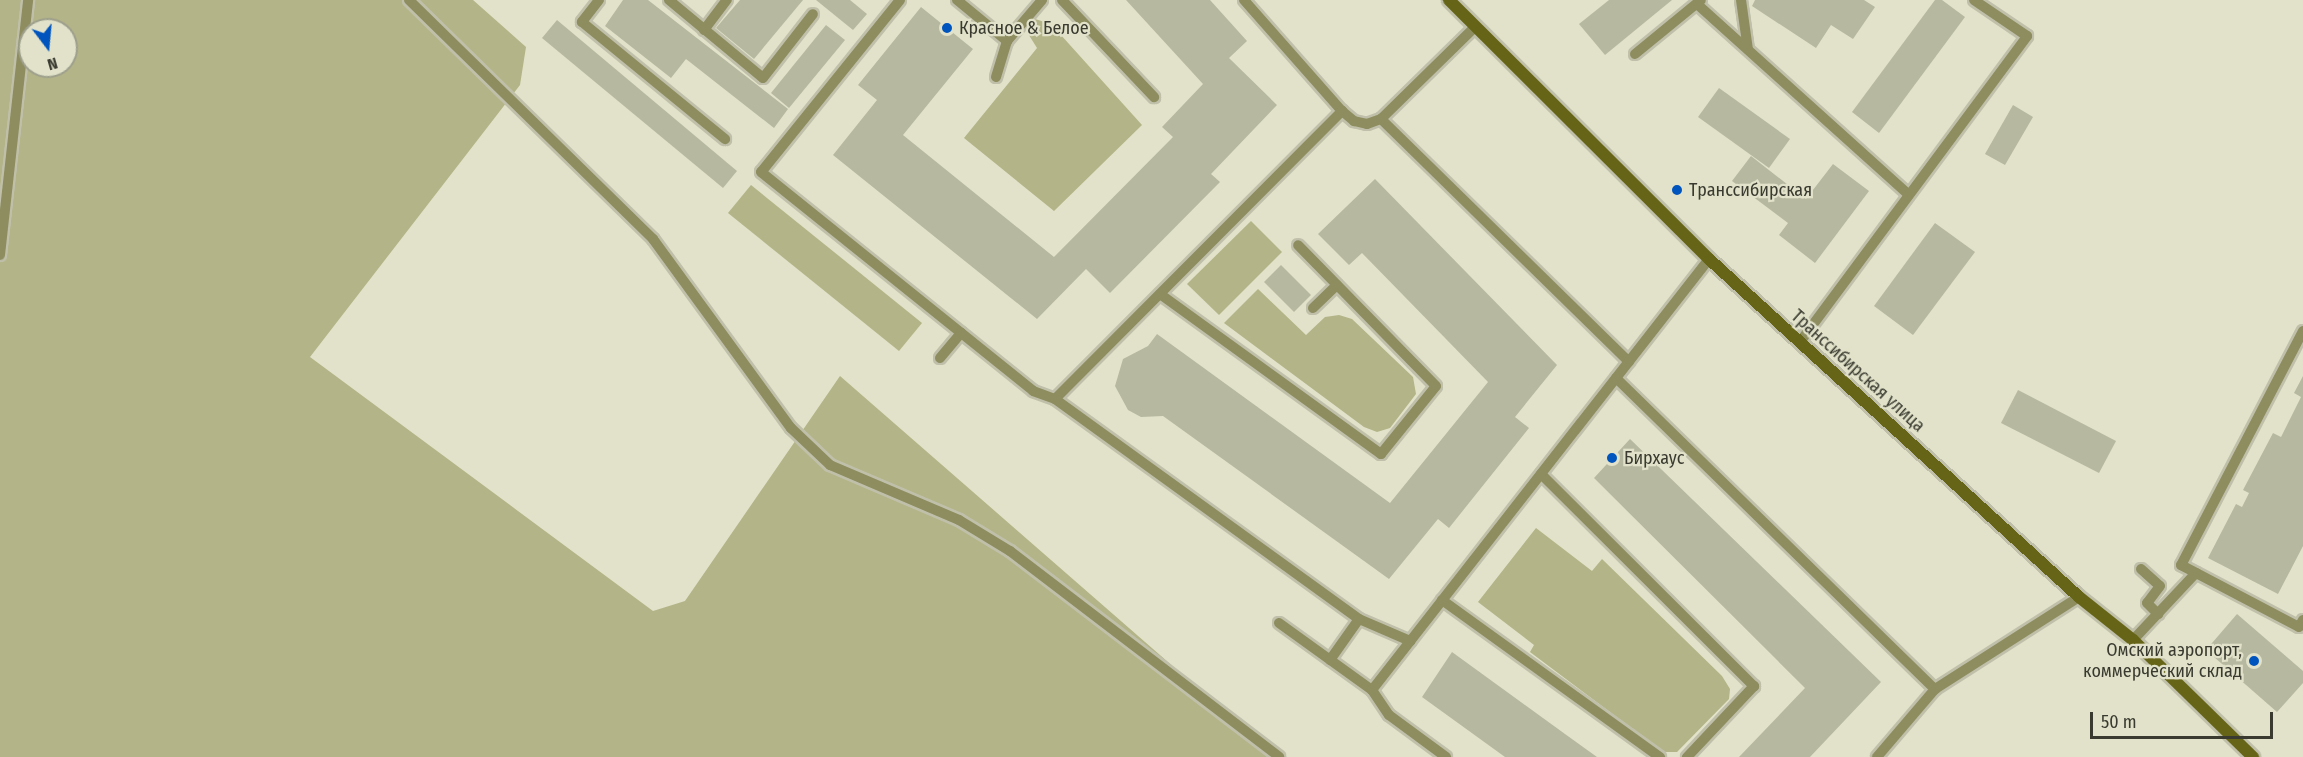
<!DOCTYPE html>
<html>
<head>
<meta charset="utf-8">
<style>
	body { margin:0 }
	#map { position:relative; width:2303px; height:757px; overflow:hidden; background:#e1e2c9; font-family:"Fira Sans Condensed",sans-serif }
	div>[style] { position:absolute }
	[style*='--x'] { left:calc(var(--x)*1px); top:calc(var(--y)*1px); width:calc(var(--w)*1px); rotate:calc(var(--a)*1deg) }
	.green>* { inset:0; background:#b3b487 }
	.building>* { inset:0; background:#b7b8a0 }
	.roads { filter:drop-shadow(2px 0 #c0c0aa) drop-shadow(-2px 0 #c0c0aa) drop-shadow(0 2px #c0c0aa) drop-shadow(0 -2px #c0c0aa) }
	.lane>* { height:10px; margin:-5px; padding:0 5px; transform-origin:5px; border-radius:5px; background:#8d8d60 }
	.secondary>* { height:12px; margin:-6px; padding:0 6px; transform-origin:6px; border-radius:6px; background:#666517 }
	.dots>* { width:16px; height:16px; translate:-50% -50%; box-sizing:border-box; border:3px solid #e1e2c9; border-radius:50% }
	span { translate:-50% -50%; white-space:nowrap; text-align:center; line-height:1.15; -webkit-text-stroke:4.5px #e1e2c9; paint-order:stroke }
	.poi-label { font-size:18px; color:#3a3a30 }
	.left { translate:0 -50%; text-align:left }
	.right { translate:-100% -50%; text-align:right }
	.street-label { font-size:18px; color:#3a3a30 }
	.north { position:absolute; left:18px; top:18px; width:60px; height:60px; box-sizing:border-box; background:#e1e2c9; border:2px solid #9e9f8c; border-radius:50%; rotate:164deg; font-size:16px; font-weight:700; line-height:24px; text-align:center; color:#3a3a30 }
	.north::after { content:''; display:block; margin:auto; width:21px; height:27px; background:#0054bd; clip-path:polygon(50% 0,100% 100%,50% 72%,0 100%) }
	.scale { position:absolute; left:2090px; top:712px; width:183px; height:27px; box-sizing:border-box; border:3px solid #3a3a30; border-top:0; padding-left:8px; font-size:18px; line-height:21px; white-space:nowrap; color:#3a3a30; -webkit-text-stroke:4px #e1e2c9; paint-order:stroke }
</style>
</head>
<body>
<div id="map">
	<div class="green">
		<i style="clip-path:polygon(evenodd,0 0,473px 0,526px 47px,520px 85px,310px 357px,653px 611px,685px 601px,840px 376px,1277px 757px,0 757px,0 0,30px 30px,66px 30px,66px 66px,30px 66px,30px 30px)"></i>
		<i style="clip-path:polygon(1035px 19px,1051px 24px,1142px 125px,1054px 211px,964px 138px,1037px 48px,1027px 32px)"></i>
		<i style="clip-path:polygon(751px 185px,922px 323px,899px 351px,728px 213px)"></i>
		<i style="clip-path:polygon(1251px 221px,1282px 252px,1219px 315px,1187px 284px)"></i>
		<i style="clip-path:polygon(1258px 289px,1306px 335px,1325px 317px,1339px 315px,1352px 319px,1413px 377px,1416px 394px,1390px 428px,1377px 432px,1364px 427px,1224px 323px)"></i>
		<i style="clip-path:polygon(1536px 528px,1592px 571px,1602px 559px,1722px 676px,1730px 689px,1729px 699px,1677px 752px,1663px 752px,1530px 652px,1534px 645px,1478px 602px)"></i>
	</div>
	<div class="building">
		<i style="clip-path:polygon(623px 0,648px 0,788px 109px,774px 128px,686px 59px,671px 78px,605px 26px)"></i>
		<i style="clip-path:polygon(740px 0,803px 0,754px 59px,716px 28px)"></i>
		<i style="clip-path:polygon(816px 0,850px 0,867px 14px,853px 30px)"></i>
		<i style="clip-path:polygon(1126px 0,1210px 0,1247px 41px,1229px 58px,1277px 105px,1211px 174px,1220px 182px,1110px 293px,1086px 269px,1037px 319px,833px 155px,877px 100px,858px 85px,921px 7px,973px 49px,903px 135px,1054px 257px,1173px 137px,1162px 127px,1203px 84px)"></i>
		<i style="clip-path:polygon(1609px 0,1672px 0,1605px 55px,1579px 24px)"></i>
		<i style="clip-path:polygon(1755px 0,1864px 0,1875px 7px,1853px 39px,1831px 25px,1816px 48px,1752px 6px)"></i>
		<i style="clip-path:polygon(1935px 0,1942px 0,1965px 17px,1879px 133px,1852px 112px)"></i>
		<i style="clip-path:polygon(557px 20px,737px 171px,723px 188px,542px 38px)"></i>
		<i style="clip-path:polygon(826px 25px,845px 40px,789px 108px,771px 93px)"></i>
		<i style="clip-path:polygon(1719px 88px,1790px 139px,1769px 168px,1698px 117px)"></i>
		<i style="clip-path:polygon(2013px 105px,2033px 117px,2005px 165px,1985px 154px)"></i>
		<i style="clip-path:polygon(1751px 156px,1806px 199px,1833px 164px,1869px 191px,1815px 263px,1779px 235px,1788px 223px,1732px 181px)"></i>
		<i style="clip-path:polygon(1375px 179px,1557px 365px,1515px 417px,1529px 428px,1449px 528px,1438px 519px,1389px 579px,1163px 416px,1141px 417px,1128px 410px,1115px 386px,1123px 359px,1148px 346px,1157px 334px,1390px 503px,1488px 382px,1362px 253px,1349px 265px,1318px 234px)"></i>
		<i style="clip-path:polygon(1935px 223px,1975px 252px,1913px 335px,1874px 306px)"></i>
		<i style="clip-path:polygon(1281px 265px,1311px 295px,1294px 312px,1264px 282px)"></i>
		<i style="clip-path:polygon(2303px 376px,2303px 546px,2278px 594px,2208px 558px,2236px 504px,2242px 507px,2249px 493px,2243px 490px,2273px 433px,2281px 437px,2301px 397px,2294px 393px)"></i>
		<i style="clip-path:polygon(2018px 390px,2116px 441px,2099px 473px,2001px 423px)"></i>
		<i style="clip-path:polygon(1630px 439px,1881px 682px,1810px 757px,1739px 757px,1805px 688px,1594px 478px)"></i>
		<i style="clip-path:polygon(2237px 614px,2303px 671px,2303px 683px,2277px 712px,2206px 650px)"></i>
		<i style="clip-path:polygon(1452px 652px,1565px 734px,1597px 757px,1505px 757px,1422px 697px)"></i>
	</div>
	<div class="roads">
		<div class="lane">
			<i style="--x:409;--y:0;--w:342;--a:44.4"></i>
			<i style="--x:653;--y:239;--w:234;--a:53.9"></i>
			<i style="--x:791;--y:428;--w:54;--a:43.5"></i>
			<i style="--x:830;--y:465;--w:140;--a:23.1"></i>
			<i style="--x:959;--y:520;--w:60;--a:31.3"></i>
			<i style="--x:1010;--y:551;--w:339;--a:37.4"></i>
			<i style="--x:599;--y:0;--w:28;--a:128"></i>
			<i style="--x:582;--y:22;--w:185;--a:39.3"></i>
			<i style="--x:669;--y:0;--w:122;--a:39.7"></i>
			<i style="--x:763;--y:78;--w:81;--a:-52"></i>
			<i style="--x:900;--y:0;--w:221;--a:128.9"></i>
			<i style="--x:761;--y:172;--w:349;--a:38.8"></i>
			<i style="--x:1033;--y:391;--w:23;--a:20"></i>
			<i style="--x:1055;--y:399;--w:375;--a:35.9"></i>
			<i style="--x:1359;--y:619;--w:56;--a:23.3"></i>
			<i style="--x:957;--y:0;--w:65;--a:39.4"></i>
			<i style="--x:1062;--y:0;--w:134;--a:46.5"></i>
			<i style="--x:1244;--y:0;--w:148;--a:48.6"></i>
			<i style="--x:1342;--y:111;--w:16;--a:40"></i>
			<i style="--x:1354;--y:121;--w:13;--a:13"></i>
			<i style="--x:1367;--y:124;--w:15;--a:-20"></i>
			<i style="--x:1381;--y:119;--w:132;--a:-44.4"></i>
			<i style="--x:1741;--y:0;--w:50;--a:82"></i>
			<i style="--x:1697;--y:4;--w:285;--a:42"></i>
			<i style="--x:704;--y:30;--w:38;--a:-53"></i>
			<i style="--x:1635;--y:54;--w:85;--a:-39.3"></i>
			<i style="--x:996;--y:77;--w:38;--a:-73"></i>
			<i style="--x:1007;--y:41;--w:54;--a:-49.5"></i>
			<i style="--x:1381;--y:119;--w:347;--a:44.4"></i>
			<i style="--x:0;--y:255;--w:257;--a:-83.7"></i>
			<i style="--x:1160;--y:294;--w:273;--a:35.9"></i>
			<i style="--x:1381;--y:454;--w:87;--a:-51"></i>
			<i style="--x:1436;--y:386;--w:197;--a:-134.4"></i>
			<i style="--x:1313;--y:308;--w:33;--a:-44"></i>
			<i style="--x:2303;--y:331;--w:264;--a:117.5"></i>
			<i style="--x:2181;--y:565;--w:133;--a:27.7"></i>
			<i style="--x:2299;--y:627;--w:8;--a:-60"></i>
			<i style="--x:1800;--y:342;--w:381;--a:-53.4"></i>
			<i style="--x:2027;--y:36;--w:64;--a:-145.8"></i>
			<i style="--x:940;--y:358;--w:33;--a:-50"></i>
			<i style="--x:1616;--y:378;--w:446;--a:44.3"></i>
			<i style="--x:1055;--y:399;--w:407;--a:-45.1"></i>
			<i style="--x:1541;--y:474;--w:301;--a:44.9"></i>
			<i style="--x:1754;--y:686;--w:98;--a:133.3"></i>
			<i style="--x:2141;--y:569;--w:25;--a:42"></i>
			<i style="--x:2160;--y:586;--w:21;--a:127"></i>
			<i style="--x:2147;--y:603;--w:16;--a:45"></i>
			<i style="--x:1442;--y:600;--w:269;--a:35.8"></i>
			<i style="--x:1279;--y:623;--w:115;--a:35.8"></i>
			<i style="--x:1372;--y:690;--w:30;--a:56"></i>
			<i style="--x:1389;--y:715;--w:71;--a:36.4"></i>
			<i style="--x:2133;--y:640;--w:92;--a:-46.8"></i>
			<i style="--x:1330;--y:660;--w:50;--a:-54.7"></i>
			<i style="--x:1372;--y:690;--w:547;--a:-51.98"></i>
			<i style="--x:1877;--y:757;--w:89;--a:-49.5"></i>
			<i style="--x:1935;--y:689;--w:171;--a:-32.6"></i>
		</div>
		<div class="secondary">
			<i style="--x:1449;--y:0;--w:367;--a:44.9"></i>
			<i style="--x:1709;--y:259;--w:501;--a:42.41"></i>
			<i style="--x:2079;--y:597;--w:69;--a:38.5"></i>
			<i style="--x:2133;--y:640;--w:168;--a:44.3"></i>
		</div>
	</div>
	<div class="dots">
		<i style="left:947px;top:28px;background:#0054bd"></i>
		<i style="left:1677px;top:190px;background:#0054bd"></i>
		<i style="left:1612px;top:458px;background:#0054bd"></i>
		<i style="left:2254px;top:661px;background:#0054bd"></i>
	</div>
	<div class="poi-label">
		<span class="left" style="left:959px;top:28px">Красное &amp; Белое</span>
		<span class="left" style="left:1689px;top:190px">Транссибирская</span>
		<span class="left" style="left:1624px;top:458px">Бирхаус</span>
		<span class="right" style="left:2242px;top:661px">Омский аэропорт,<br>коммерческий склад</span>
	</div>
	<div class="street-label">
		<span style="left:1858px;top:371px;rotate:42deg">Транссибирская улица</span>
	</div>
	<div class="north">N</div>
	<div class="scale">50 m</div>
</div>
</body>
</html>
